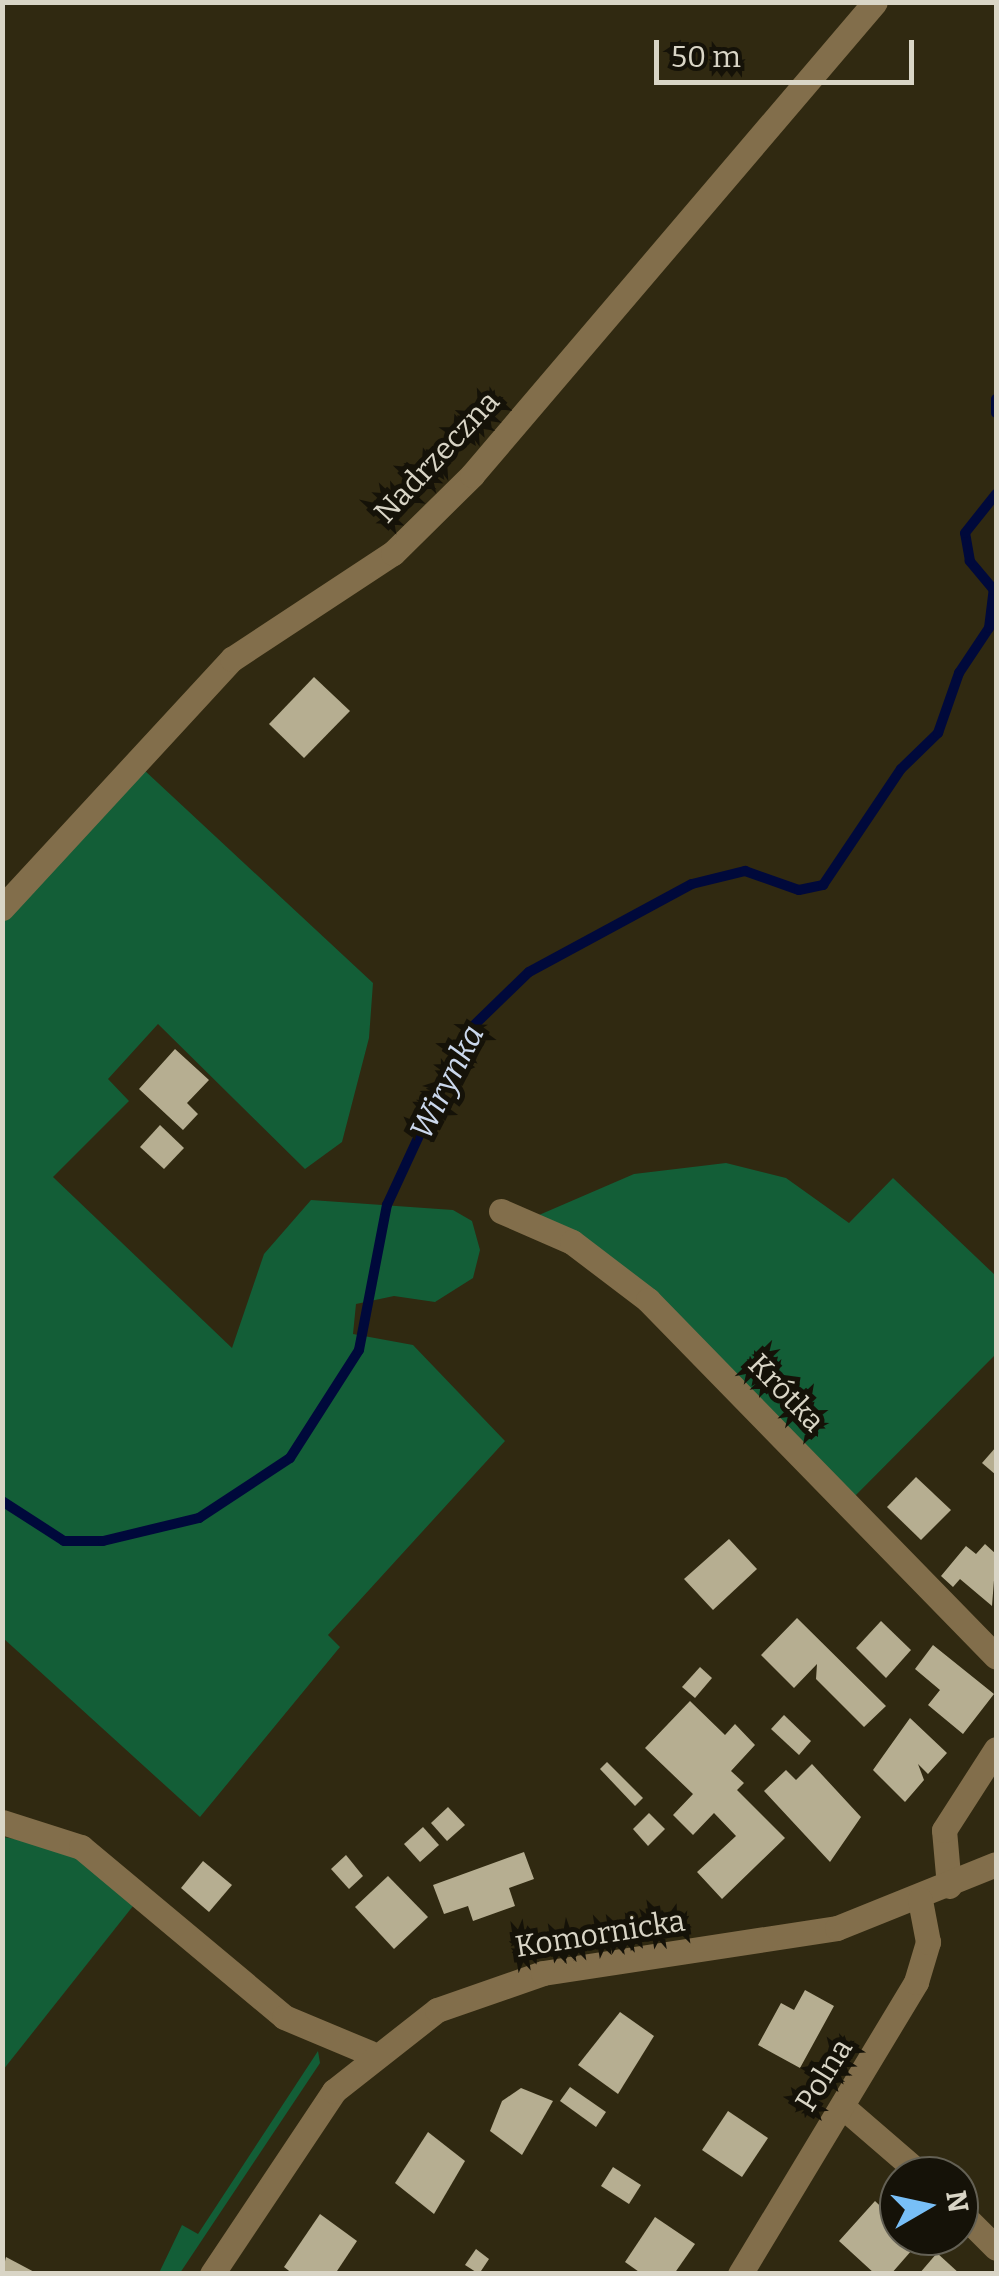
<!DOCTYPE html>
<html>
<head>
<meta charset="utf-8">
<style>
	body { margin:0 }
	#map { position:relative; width:999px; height:2276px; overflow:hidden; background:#302911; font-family:Bitter,serif }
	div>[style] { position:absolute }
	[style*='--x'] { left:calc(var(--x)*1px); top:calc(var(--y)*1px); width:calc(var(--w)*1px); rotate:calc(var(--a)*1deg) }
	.green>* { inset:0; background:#135e37 }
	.stream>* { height:10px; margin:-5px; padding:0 5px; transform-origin:5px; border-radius:5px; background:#00093b }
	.building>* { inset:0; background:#b6ae91 }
	.minor>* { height:25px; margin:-12.5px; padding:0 12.5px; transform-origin:12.5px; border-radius:12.5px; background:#826e4b }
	span { translate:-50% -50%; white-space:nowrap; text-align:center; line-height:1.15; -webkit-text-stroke:10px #151208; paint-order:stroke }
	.street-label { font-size:30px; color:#d9d5c6 }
	.water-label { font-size:32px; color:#cbd8ec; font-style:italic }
	.frame { position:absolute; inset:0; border:5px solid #d9d5c6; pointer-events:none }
	.north { position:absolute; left:879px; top:2156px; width:100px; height:100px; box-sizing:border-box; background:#151208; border:2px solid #636054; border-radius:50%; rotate:81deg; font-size:28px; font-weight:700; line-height:40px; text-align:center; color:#d9d5c6 }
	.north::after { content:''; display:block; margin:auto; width:35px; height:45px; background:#78bff7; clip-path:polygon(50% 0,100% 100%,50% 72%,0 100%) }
	.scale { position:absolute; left:654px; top:40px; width:260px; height:45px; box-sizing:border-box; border:5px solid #d9d5c6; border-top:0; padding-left:12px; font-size:30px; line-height:35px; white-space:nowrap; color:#d9d5c6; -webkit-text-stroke:8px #151208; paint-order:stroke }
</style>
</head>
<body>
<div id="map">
	<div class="green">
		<i style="clip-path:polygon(143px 769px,373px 983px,369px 1038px,342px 1142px,305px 1169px,158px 1024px,108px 1079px,129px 1101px,53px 1177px,232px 1348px,264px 1254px,311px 1200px,453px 1210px,472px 1221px,480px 1250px,473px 1278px,435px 1302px,394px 1296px,356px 1304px,353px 1334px,413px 1345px,505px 1441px,328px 1635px,340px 1647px,200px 1817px,3px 1638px,2px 920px)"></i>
		<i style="clip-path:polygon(726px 1163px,786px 1178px,849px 1223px,893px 1178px,996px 1276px,996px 1354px,850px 1501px,539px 1215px,634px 1174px)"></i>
		<i style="clip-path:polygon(3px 1837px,63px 1847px,137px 1901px,3px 2070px)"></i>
		<i style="clip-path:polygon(318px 2051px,320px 2063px,180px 2273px,159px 2273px,182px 2225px,198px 2234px)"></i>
	</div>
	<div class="stream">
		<i style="--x:996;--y:399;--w:14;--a:90"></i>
		<i style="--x:2;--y:1501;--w:74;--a:32.8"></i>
		<i style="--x:64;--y:1541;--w:39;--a:0"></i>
		<i style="--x:103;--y:1541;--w:99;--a:-13.5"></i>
		<i style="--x:199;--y:1518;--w:109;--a:-33.4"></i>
		<i style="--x:290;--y:1458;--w:128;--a:-57.4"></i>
		<i style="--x:359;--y:1350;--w:148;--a:-79.1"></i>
		<i style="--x:387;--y:1205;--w:191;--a:-65.2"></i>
		<i style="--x:467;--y:1032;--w:86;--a:-44.1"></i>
		<i style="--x:529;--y:972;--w:185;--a:-28.4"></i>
		<i style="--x:692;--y:884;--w:55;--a:-13.8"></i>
		<i style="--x:745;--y:871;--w:57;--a:19.4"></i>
		<i style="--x:799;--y:890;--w:25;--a:-12"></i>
		<i style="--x:823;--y:885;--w:140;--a:-56.1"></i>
		<i style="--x:901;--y:769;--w:52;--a:-44.2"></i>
		<i style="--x:938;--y:733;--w:64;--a:-70.7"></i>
		<i style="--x:959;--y:673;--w:54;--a:-56.3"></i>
		<i style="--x:989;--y:628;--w:38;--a:-83"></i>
		<i style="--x:994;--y:590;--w:38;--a:-130"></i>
		<i style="--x:970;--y:561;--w:28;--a:-100"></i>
		<i style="--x:965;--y:533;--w:50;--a:-51.5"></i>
	</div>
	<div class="building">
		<i style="clip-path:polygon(314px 677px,350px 711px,304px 758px,269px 724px)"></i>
		<i style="clip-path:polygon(175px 1049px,209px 1080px,187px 1103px,198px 1114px,183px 1130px,139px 1089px)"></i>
		<i style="clip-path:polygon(160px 1125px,184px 1148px,164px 1169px,140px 1147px)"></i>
		<i style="clip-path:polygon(996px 1447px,996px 1475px,982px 1463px)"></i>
		<i style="clip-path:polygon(916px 1477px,951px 1510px,921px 1540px,887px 1507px)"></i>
		<i style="clip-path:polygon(729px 1539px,757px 1569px,713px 1610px,684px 1579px)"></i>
		<i style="clip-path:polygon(985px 1544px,996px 1554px,992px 1606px,960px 1579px,953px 1587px,941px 1576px,966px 1546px,976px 1554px)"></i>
		<i style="clip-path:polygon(797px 1618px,886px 1706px,864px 1727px,816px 1679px,817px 1664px,794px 1688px,761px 1655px)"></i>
		<i style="clip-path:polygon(881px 1621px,911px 1650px,886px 1678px,856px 1648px)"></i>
		<i style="clip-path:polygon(933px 1645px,994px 1694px,963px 1734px,928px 1705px,940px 1690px,915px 1669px)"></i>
		<i style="clip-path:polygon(700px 1667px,712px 1678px,695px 1698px,682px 1687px)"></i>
		<i style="clip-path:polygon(690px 1701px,725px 1735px,735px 1724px,755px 1745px,731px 1771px,744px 1783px,737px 1790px,785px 1838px,722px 1899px,697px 1872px,736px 1836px,714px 1813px,693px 1835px,673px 1815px,693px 1794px,645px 1748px)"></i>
		<i style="clip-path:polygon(784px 1715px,811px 1741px,799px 1755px,771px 1729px)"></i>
		<i style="clip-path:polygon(910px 1718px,947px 1753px,928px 1774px,918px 1764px,924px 1780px,905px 1802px,873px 1770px)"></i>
		<i style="clip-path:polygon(607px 1762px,643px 1798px,635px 1806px,600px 1769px)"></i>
		<i style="clip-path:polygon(812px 1764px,861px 1817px,830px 1862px,764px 1791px,786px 1770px,796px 1780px)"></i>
		<i style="clip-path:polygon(448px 1807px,465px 1825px,447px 1841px,431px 1823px)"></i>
		<i style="clip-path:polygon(649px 1813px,665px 1829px,648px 1846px,633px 1829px)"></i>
		<i style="clip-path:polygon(423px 1827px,439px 1845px,420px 1862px,404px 1844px)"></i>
		<i style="clip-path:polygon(524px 1852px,534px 1879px,509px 1888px,515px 1906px,473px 1921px,468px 1906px,444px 1914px,433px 1885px)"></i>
		<i style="clip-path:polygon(346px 1855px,363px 1876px,349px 1889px,331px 1869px)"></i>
		<i style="clip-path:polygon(203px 1861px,232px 1885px,209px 1912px,181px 1888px)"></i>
		<i style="clip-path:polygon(388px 1876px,428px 1917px,394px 1949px,355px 1907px)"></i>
		<i style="clip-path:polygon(805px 1990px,834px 2006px,800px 2068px,758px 2045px,781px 2003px,794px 2010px)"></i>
		<i style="clip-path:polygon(620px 2012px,654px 2036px,618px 2094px,578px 2065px)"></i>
		<i style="clip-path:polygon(570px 2087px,606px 2112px,596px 2127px,560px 2101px)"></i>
		<i style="clip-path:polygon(521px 2088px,553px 2101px,522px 2155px,490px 2131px,502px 2101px)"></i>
		<i style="clip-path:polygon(728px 2111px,768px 2138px,742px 2177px,702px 2150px)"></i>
		<i style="clip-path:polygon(428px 2132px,465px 2161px,434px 2214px,395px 2183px)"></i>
		<i style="clip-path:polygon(613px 2167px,641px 2185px,629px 2204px,601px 2186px)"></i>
		<i style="clip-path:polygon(875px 2201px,899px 2224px,899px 2236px,919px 2242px,891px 2274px,875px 2274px,839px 2241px)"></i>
		<i style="clip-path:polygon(320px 2214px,357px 2241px,335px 2274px,293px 2274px,284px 2267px)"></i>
		<i style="clip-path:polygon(655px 2217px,695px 2244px,674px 2274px,642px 2274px,625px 2262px)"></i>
		<i style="clip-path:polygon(476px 2249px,489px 2259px,479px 2274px,465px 2265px)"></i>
		<i style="clip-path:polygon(937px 2253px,960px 2274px,919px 2274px)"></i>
		<i style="clip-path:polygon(6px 2257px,38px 2274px,2px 2274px)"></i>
	</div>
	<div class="minor">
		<i style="--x:2;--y:908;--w:339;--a:-47.3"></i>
		<i style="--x:232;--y:659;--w:193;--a:-33.4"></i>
		<i style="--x:393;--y:553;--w:111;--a:-44.6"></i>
		<i style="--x:472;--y:475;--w:621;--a:-49.57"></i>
		<i style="--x:501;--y:1211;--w:77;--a:23.6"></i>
		<i style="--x:572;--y:1242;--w:96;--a:37.3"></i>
		<i style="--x:648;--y:1300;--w:498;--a:45.7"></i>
		<i style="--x:2;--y:1822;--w:83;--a:17.6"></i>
		<i style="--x:81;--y:1847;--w:265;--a:39.9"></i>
		<i style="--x:284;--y:2017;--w:93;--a:22.7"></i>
		<i style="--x:949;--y:1886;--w:56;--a:-95.1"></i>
		<i style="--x:944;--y:1830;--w:96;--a:-57.3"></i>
		<i style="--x:843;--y:2107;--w:106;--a:40.8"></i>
		<i style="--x:959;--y:2211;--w:52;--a:45"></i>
		<i style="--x:212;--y:2274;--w:220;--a:-56.3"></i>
		<i style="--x:334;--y:2091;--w:131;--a:-38.2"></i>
		<i style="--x:437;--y:2010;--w:112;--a:-19.2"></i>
		<i style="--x:543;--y:1973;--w:297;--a:-8.7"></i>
		<i style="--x:837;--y:1928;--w:171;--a:-21.9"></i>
		<i style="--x:740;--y:2274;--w:341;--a:-58.9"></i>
		<i style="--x:916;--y:1982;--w:42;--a:-73.3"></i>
		<i style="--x:928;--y:1942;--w:43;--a:-100.8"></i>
	</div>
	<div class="street-label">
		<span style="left:437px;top:457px;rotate:-47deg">Nadrzeczna</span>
		<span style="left:786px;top:1393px;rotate:46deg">Krótka</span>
		<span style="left:600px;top:1934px;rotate:-9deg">Komornicka</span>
		<span style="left:824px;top:2075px;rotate:-58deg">Polna</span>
	</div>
	<div class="water-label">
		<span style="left:447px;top:1082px;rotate:-63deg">Wirynka</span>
	</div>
	<div class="frame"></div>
	<div class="north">N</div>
	<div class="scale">50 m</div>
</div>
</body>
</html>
